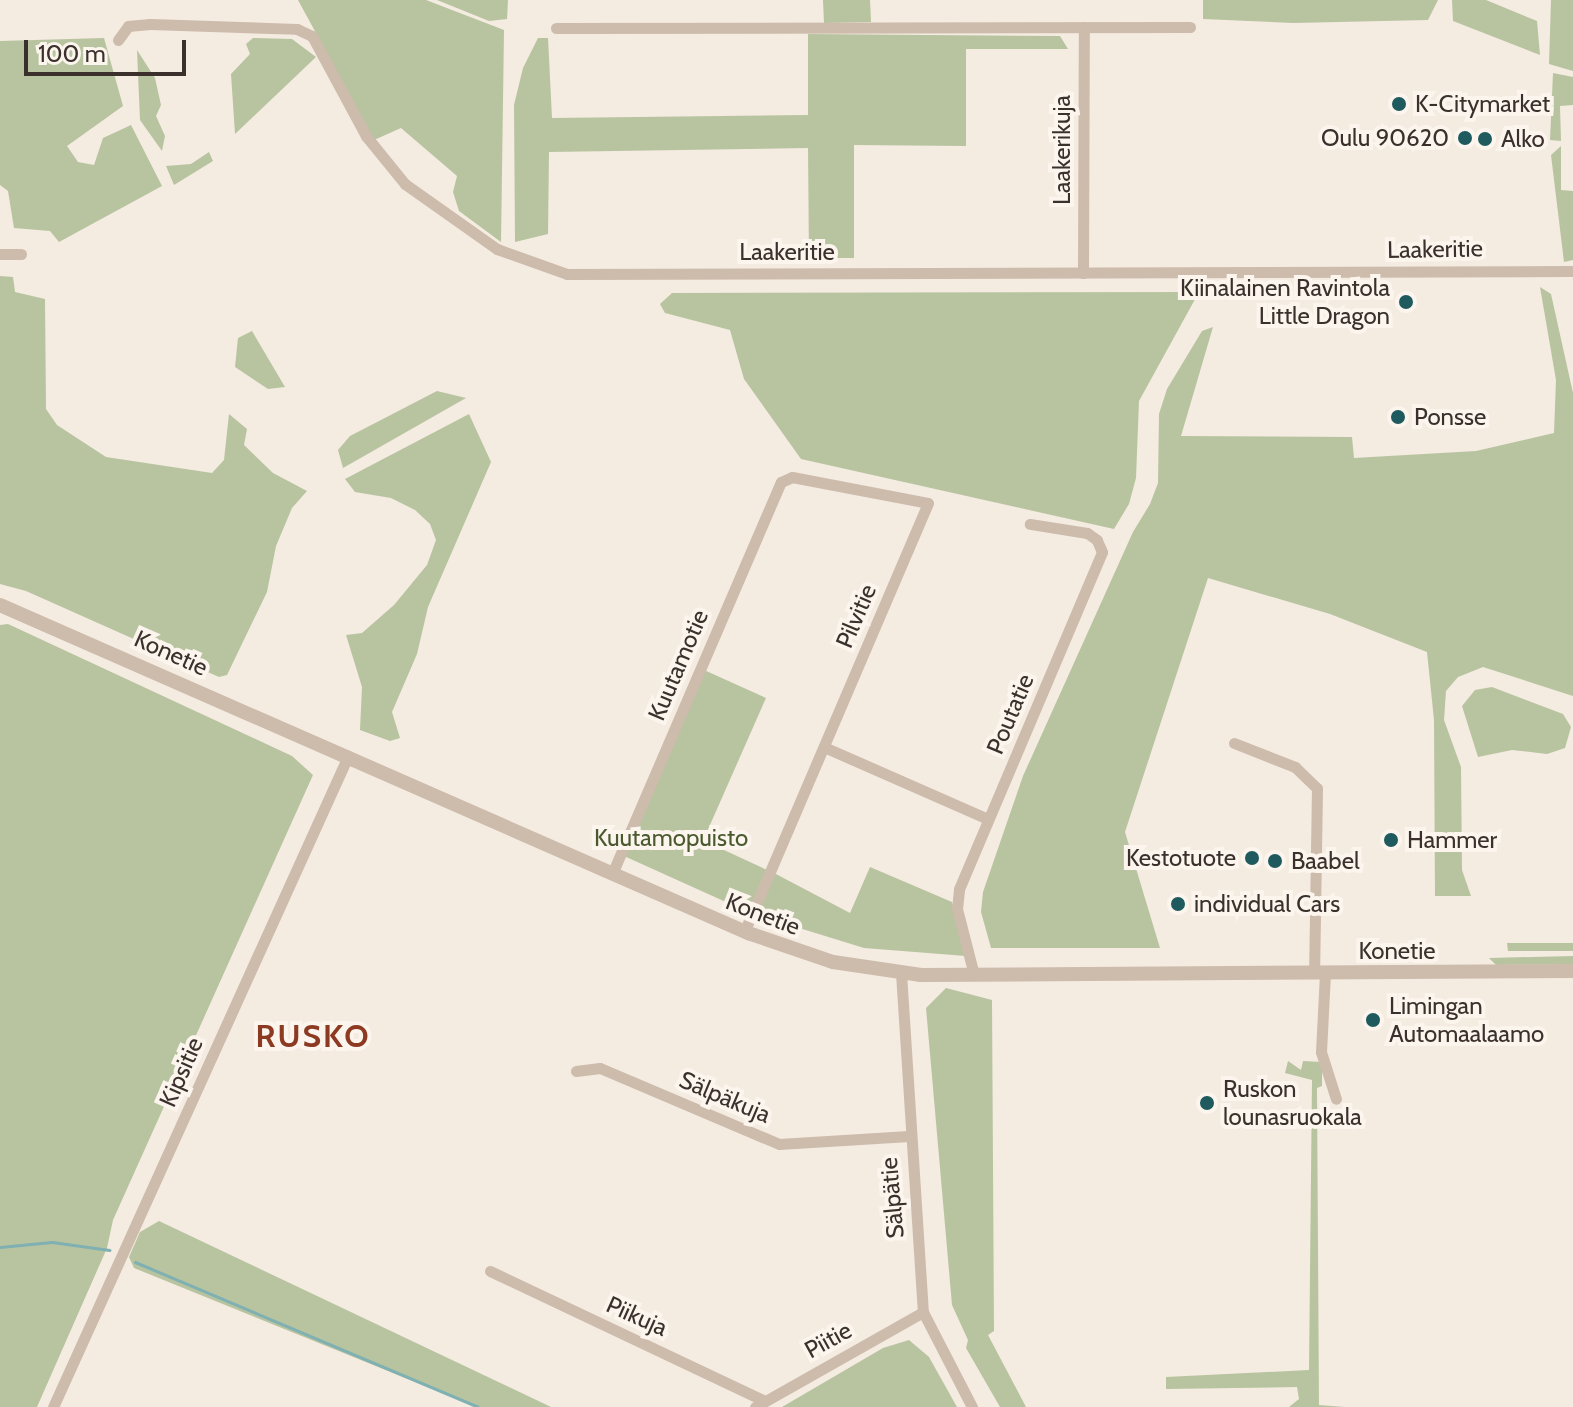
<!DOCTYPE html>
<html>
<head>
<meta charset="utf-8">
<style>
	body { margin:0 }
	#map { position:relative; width:1573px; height:1407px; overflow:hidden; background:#f4ebe1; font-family:Cabin,sans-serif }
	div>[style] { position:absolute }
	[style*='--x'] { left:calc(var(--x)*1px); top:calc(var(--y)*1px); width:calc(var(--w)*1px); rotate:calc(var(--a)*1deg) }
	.green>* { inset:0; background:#b8c4a0 }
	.stream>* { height:3px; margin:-1.5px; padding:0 1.5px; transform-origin:1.5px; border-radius:1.5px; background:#7fb0b2 }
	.minor>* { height:11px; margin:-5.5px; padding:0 5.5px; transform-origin:5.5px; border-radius:5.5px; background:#cdbbac }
	.tertiary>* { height:14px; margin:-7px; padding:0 7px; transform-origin:7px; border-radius:7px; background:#cdbbac }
	.dots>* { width:22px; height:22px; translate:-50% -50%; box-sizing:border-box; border:4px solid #fbf5ee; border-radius:50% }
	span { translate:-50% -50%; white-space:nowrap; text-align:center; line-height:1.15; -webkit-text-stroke:8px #fbf5ee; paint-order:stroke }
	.poi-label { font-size:24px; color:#3b302b }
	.left { translate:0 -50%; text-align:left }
	.right { translate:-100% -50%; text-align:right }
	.street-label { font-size:24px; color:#3b302b }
	.park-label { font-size:24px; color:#4a5a2e }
	.district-label { font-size:32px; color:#8c3b22; font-weight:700; letter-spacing:2px }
	.scale { position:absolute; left:24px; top:40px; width:162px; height:36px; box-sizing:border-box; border:4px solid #3b302b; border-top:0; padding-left:10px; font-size:24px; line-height:28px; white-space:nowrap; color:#3b302b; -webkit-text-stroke:6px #fbf5ee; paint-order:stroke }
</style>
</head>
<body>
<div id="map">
	<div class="green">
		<i style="clip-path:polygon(298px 0,426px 0,504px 30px,501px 242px,459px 211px,453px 192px,457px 176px,401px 128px,374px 140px)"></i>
		<i style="clip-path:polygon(437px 0,508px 0,507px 19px,489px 21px)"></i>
		<i style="clip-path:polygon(823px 0,870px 0,871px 22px,824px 23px)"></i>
		<i style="clip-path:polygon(1203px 0,1438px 0,1428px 20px,1293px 23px,1203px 19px)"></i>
		<i style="clip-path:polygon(1452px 0,1486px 0,1537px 21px,1540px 55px,1453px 21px)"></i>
		<i style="clip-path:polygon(1551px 0,1573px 0,1573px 71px,1549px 64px)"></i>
		<i style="clip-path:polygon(808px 34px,1060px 36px,1068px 49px,966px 49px,966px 146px,854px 145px,854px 258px,809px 258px,808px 148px,549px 152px,548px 234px,515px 242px,514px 105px,523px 68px,538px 38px,548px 38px,552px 118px,808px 115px)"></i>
		<i style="clip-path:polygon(104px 38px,123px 106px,67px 146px,78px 162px,94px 165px,103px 138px,131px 125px,162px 186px,59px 242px,50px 231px,14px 228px,8px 191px,0 185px,0 41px)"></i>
		<i style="clip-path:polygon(253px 38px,292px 39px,316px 57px,235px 134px,231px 74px,250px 54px,246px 44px)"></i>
		<i style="clip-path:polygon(137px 50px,155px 78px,161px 105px,156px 116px,165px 136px,162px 151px,140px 120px)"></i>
		<i style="clip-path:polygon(1553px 73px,1573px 77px,1573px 105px,1560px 106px,1561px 141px,1550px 140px)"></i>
		<i style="clip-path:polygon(1561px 146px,1561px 190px,1573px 191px,1573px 260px,1564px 262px,1551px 155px)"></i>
		<i style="clip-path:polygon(209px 152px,213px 161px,174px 185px,166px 166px,191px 164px)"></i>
		<i style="clip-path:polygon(0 276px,13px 277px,15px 292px,45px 299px,46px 409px,57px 425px,106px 457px,212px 473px,224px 460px,229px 414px,247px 429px,244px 445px,273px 473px,307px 491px,292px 508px,276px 546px,267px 592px,227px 675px,219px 677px,26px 591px,0 584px)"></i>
		<i style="clip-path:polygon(1540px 287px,1551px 294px,1573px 393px,1573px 696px,1483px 667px,1458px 677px,1446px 691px,1444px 720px,1461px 767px,1462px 870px,1471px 896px,1435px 896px,1434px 720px,1427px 652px,1330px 614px,1208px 578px,1125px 832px,1160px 948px,991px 948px,981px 912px,983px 892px,1023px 776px,1133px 532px,1150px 504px,1158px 483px,1159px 414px,1167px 389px,1202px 331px,1213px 327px,1181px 436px,1352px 437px,1354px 458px,1476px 451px,1554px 433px,1556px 380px)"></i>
		<i style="clip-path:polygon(1199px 292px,1139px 401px,1136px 478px,1129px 504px,1114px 529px,801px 459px,744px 379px,730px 330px,665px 313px,660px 304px,672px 293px)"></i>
		<i style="clip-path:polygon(252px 331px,285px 387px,268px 389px,235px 367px,238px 338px)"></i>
		<i style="clip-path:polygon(437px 391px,466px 398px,343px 468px,338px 450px,350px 436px)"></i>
		<i style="clip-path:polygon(469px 414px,491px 462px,428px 607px,417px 654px,392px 712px,400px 738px,390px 741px,360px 730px,362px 687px,346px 635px,362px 633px,394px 605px,427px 565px,436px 540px,430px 524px,415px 510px,391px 498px,355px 492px,345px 479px)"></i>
		<i style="clip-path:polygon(8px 624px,292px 756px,313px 775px,113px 1220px,107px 1248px,37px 1407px,0 1407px,0 625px)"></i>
		<i style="clip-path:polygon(704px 670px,766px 698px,706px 834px,711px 844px,767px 870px,748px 912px,624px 856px)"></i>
		<i style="clip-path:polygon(1492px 687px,1563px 714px,1571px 727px,1565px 748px,1547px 754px,1512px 750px,1478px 757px,1462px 706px,1475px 690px)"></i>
		<i style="clip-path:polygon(870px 867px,952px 902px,966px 956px,864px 948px,757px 915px,774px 873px,850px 913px)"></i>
		<i style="clip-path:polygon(1507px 943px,1573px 943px,1573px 951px,1508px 951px)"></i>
		<i style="clip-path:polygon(1573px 956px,1573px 964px,1496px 965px,1489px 958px)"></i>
		<i style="clip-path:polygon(946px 988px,992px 1000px,994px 1331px,988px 1335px,1026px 1407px,1000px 1407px,966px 1348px,968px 1340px,952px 1305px,926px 1008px)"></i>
		<i style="clip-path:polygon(1288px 1061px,1301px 1070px,1303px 1061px,1322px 1062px,1322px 1086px,1317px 1088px,1319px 1405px,1345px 1407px,1289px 1407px,1299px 1399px,1297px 1387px,1166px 1389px,1166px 1377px,1309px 1370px,1312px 1080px,1285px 1073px)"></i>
		<i style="clip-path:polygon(159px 1221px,551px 1407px,477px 1407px,134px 1268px,129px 1257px,140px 1232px)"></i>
		<i style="clip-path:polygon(909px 1340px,929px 1357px,957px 1407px,782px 1407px,883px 1348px)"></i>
	</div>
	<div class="stream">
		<i style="--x:0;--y:1247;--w:52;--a:-5.5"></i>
		<i style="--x:52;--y:1242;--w:58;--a:8"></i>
		<i style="--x:135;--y:1262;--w:372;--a:22.9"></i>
	</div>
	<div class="minor">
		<i style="--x:556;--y:28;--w:634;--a:-0.09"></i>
		<i style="--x:118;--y:40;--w:17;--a:-54"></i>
		<i style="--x:128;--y:26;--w:22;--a:-5"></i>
		<i style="--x:150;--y:24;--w:147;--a:1.9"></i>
		<i style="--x:297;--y:29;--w:17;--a:25"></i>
		<i style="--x:312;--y:36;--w:114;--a:61.6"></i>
		<i style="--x:366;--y:136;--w:62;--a:50.9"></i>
		<i style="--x:405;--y:184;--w:113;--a:35.2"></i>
		<i style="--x:497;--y:249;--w:74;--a:19.7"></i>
		<i style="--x:567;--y:274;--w:1006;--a:-0.17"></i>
		<i style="--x:0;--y:254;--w:21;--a:0"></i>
		<i style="--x:1083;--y:273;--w:246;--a:-89.8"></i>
		<i style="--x:1234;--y:743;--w:66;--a:21.5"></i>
		<i style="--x:1295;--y:767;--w:30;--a:44"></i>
		<i style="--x:1317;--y:788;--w:185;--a:90.9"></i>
		<i style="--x:824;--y:747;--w:179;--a:23.7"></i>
		<i style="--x:612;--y:874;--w:427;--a:-66.7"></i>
		<i style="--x:781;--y:482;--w:12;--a:-24"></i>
		<i style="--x:792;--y:477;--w:138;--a:10.8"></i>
		<i style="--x:928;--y:503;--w:467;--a:113.2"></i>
		<i style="--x:901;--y:973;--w:340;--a:86.3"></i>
		<i style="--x:923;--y:1312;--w:107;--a:62.7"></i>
		<i style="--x:1325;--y:973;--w:79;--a:92.9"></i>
		<i style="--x:1321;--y:1052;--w:49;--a:72.3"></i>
		<i style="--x:974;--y:975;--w:68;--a:-104.4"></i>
		<i style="--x:957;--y:909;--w:20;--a:-84"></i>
		<i style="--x:959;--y:889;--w:366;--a:-67"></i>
		<i style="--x:1102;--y:552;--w:13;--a:-113"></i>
		<i style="--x:1097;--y:540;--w:12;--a:-145"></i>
		<i style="--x:1087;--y:533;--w:58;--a:-171"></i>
		<i style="--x:576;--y:1071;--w:24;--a:-7"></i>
		<i style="--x:600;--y:1068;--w:194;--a:23"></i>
		<i style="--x:779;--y:1144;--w:130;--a:-3.5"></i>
		<i style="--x:490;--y:1271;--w:304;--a:25.3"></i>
		<i style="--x:53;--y:1407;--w:715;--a:-65.62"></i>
		<i style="--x:755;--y:1407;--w:193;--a:-29.5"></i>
	</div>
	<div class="tertiary">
		<i style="--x:0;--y:605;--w:817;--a:23.68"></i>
		<i style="--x:748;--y:933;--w:90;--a:18.8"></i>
		<i style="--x:833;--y:962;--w:89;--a:8.4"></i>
		<i style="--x:921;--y:975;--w:652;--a:-0.35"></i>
	</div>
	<div class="dots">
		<i style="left:1399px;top:104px;background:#1f5a5e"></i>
		<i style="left:1465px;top:138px;background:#1f5a5e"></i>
		<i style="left:1485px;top:139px;background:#1f5a5e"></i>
		<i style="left:1406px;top:302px;background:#1f5a5e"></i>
		<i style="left:1398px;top:417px;background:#1f5a5e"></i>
		<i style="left:1391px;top:840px;background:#1f5a5e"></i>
		<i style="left:1252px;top:858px;background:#1f5a5e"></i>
		<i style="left:1275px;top:861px;background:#1f5a5e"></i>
		<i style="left:1178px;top:904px;background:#1f5a5e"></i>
		<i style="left:1373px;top:1020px;background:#1f5a5e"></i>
		<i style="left:1207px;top:1103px;background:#1f5a5e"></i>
	</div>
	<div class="poi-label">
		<span class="left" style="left:1415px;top:104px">K-Citymarket</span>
		<span class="right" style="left:1449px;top:138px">Oulu 90620</span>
		<span class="left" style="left:1501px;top:139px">Alko</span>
		<span class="right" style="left:1390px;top:302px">Kiinalainen Ravintola<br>Little Dragon</span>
		<span class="left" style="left:1414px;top:417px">Ponsse</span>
		<span class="left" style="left:1407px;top:840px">Hammer</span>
		<span class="right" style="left:1236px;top:858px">Kestotuote</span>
		<span class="left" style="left:1291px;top:861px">Baabel</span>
		<span class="left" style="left:1194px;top:904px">individual Cars</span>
		<span class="left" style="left:1389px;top:1020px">Limingan<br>Automaalaamo</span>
		<span class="left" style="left:1223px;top:1103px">Ruskon<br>lounasruokala</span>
	</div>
	<div class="street-label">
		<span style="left:1062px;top:150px;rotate:-90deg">Laakerikuja</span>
		<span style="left:1435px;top:249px;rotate:-1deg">Laakeritie</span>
		<span style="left:787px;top:252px">Laakeritie</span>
		<span style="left:856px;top:616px;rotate:-67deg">Pilvitie</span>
		<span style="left:171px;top:653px;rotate:24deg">Konetie</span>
		<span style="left:678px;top:665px;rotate:-67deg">Kuutamotie</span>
		<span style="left:1010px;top:714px;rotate:-67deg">Poutatie</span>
		<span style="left:763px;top:914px;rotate:21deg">Konetie</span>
		<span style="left:1397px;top:951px">Konetie</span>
		<span style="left:181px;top:1072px;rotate:-66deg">Kipsitie</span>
		<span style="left:725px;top:1097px;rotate:23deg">Sälpäkuja</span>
		<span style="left:892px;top:1198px;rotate:-95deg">Sälpätie</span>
		<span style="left:637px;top:1316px;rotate:24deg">Piikuja</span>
		<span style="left:828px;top:1340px;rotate:-29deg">Piitie</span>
	</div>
	<div class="park-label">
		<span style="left:671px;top:838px">Kuutamopuisto</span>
	</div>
	<div class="district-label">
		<span style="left:313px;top:1036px">RUSKO</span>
	</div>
	<div class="scale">100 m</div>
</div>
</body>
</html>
